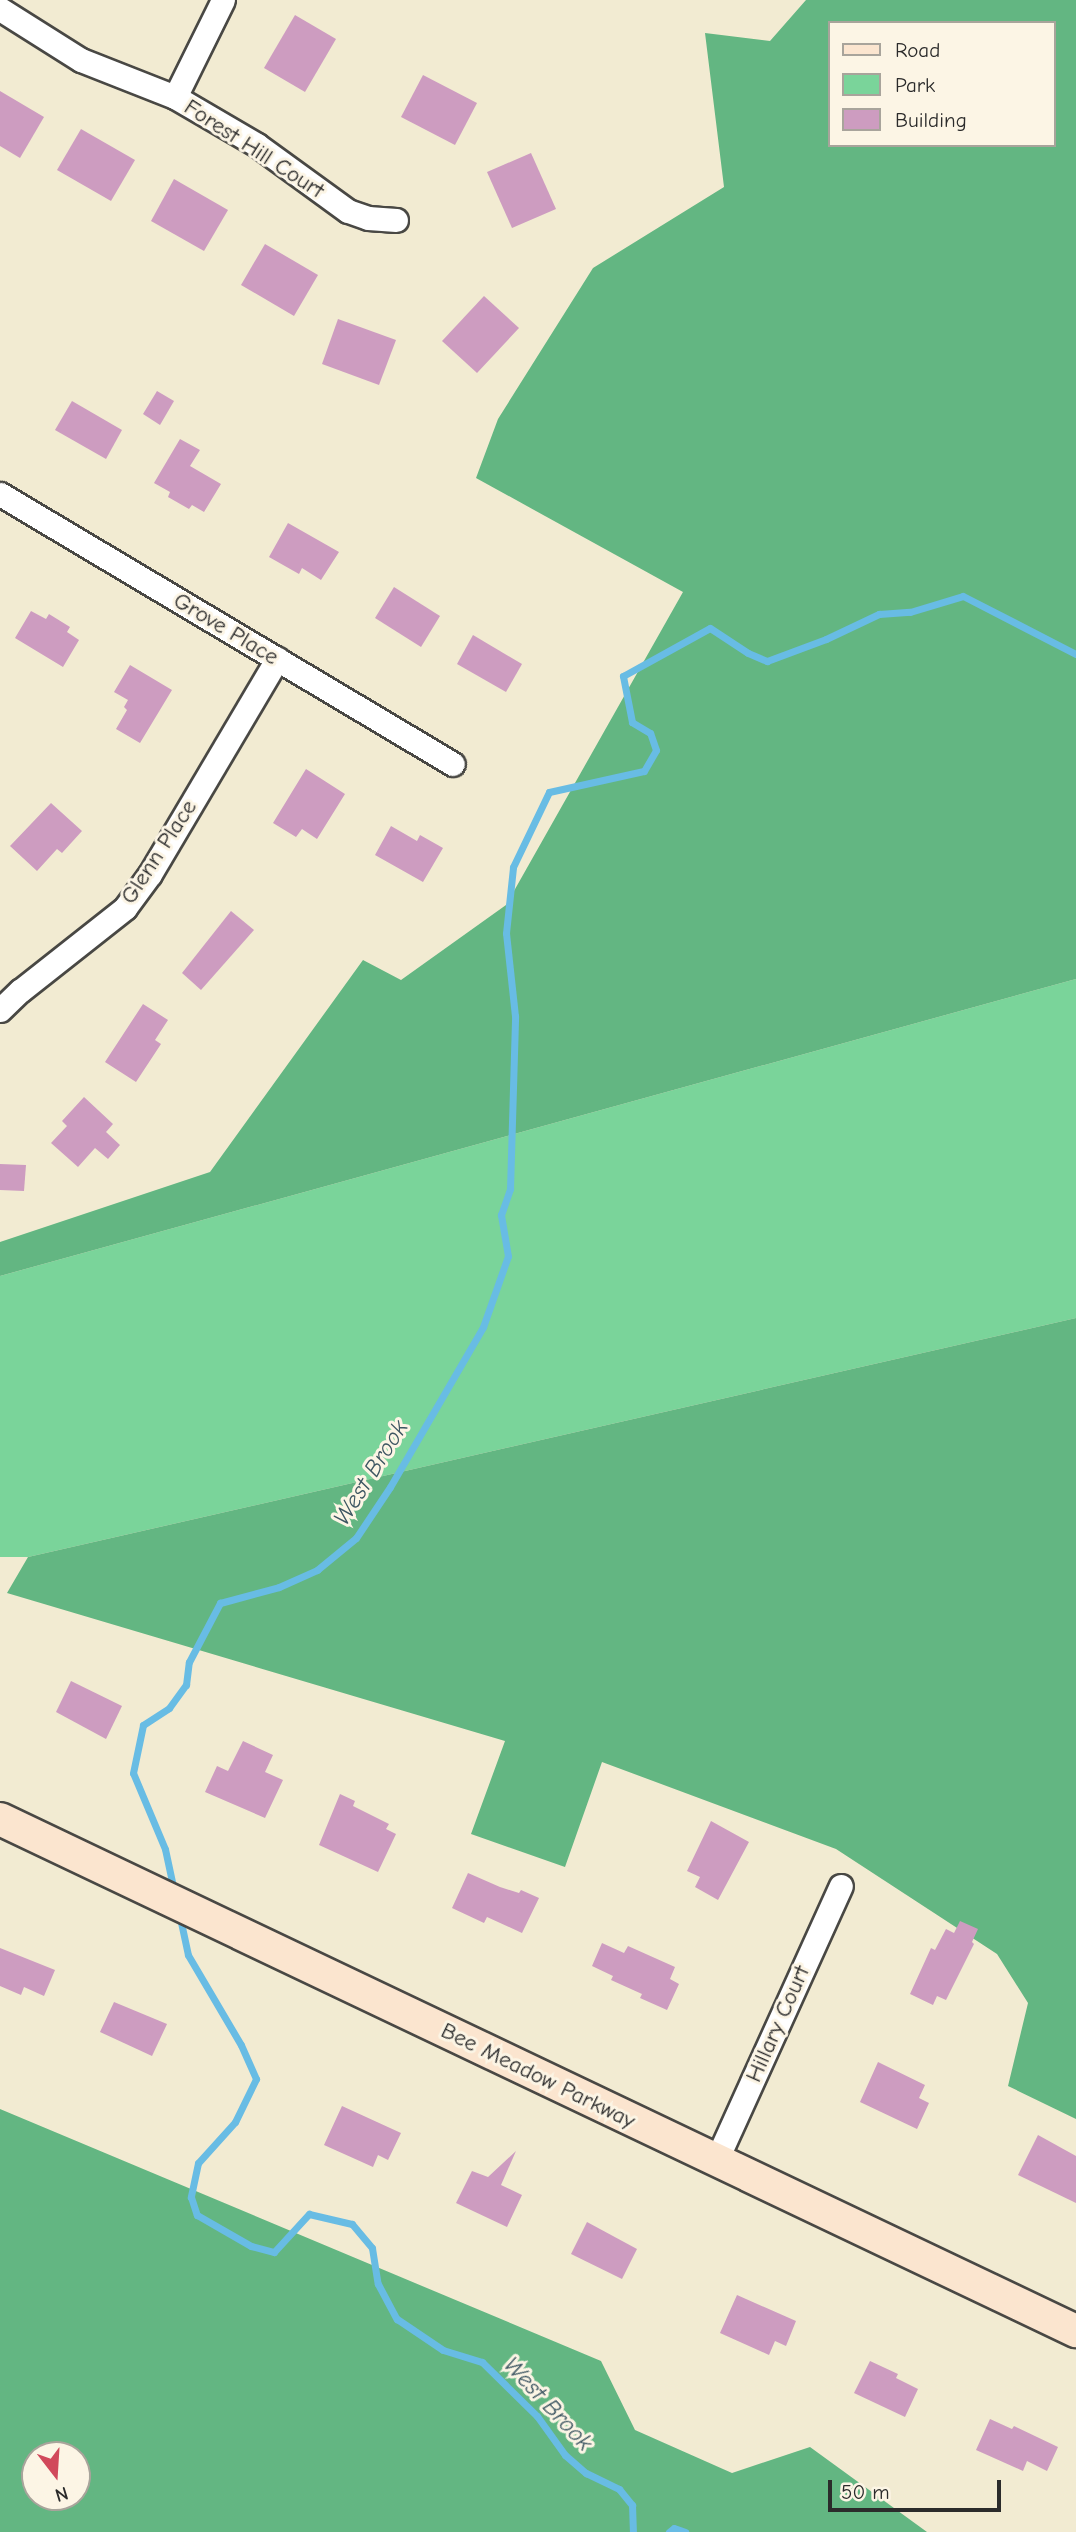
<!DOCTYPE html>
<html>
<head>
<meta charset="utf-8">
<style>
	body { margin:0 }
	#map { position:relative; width:1076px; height:2532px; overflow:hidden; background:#f2ebd2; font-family:"Comic Neue",sans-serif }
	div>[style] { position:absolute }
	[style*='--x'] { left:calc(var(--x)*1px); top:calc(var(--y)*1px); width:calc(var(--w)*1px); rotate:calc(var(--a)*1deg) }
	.green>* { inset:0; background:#7ad49a }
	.forest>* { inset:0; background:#63b682 }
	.stream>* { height:7px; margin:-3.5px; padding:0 3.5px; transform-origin:3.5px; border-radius:3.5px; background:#68bce4 }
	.building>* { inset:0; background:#cd9cc0 }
	.roads { filter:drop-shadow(2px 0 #494844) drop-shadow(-2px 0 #494844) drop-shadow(0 2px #494844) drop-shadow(0 -2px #494844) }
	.street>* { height:23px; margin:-11.5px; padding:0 11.5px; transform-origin:11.5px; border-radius:11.5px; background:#fff }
	.secondary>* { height:32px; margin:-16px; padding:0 16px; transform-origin:16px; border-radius:16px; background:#fbe5cf }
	span { translate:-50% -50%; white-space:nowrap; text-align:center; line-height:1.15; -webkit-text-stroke:6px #fcf5e5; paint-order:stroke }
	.street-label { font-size:23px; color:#2b2b2b }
	.water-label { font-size:24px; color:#3d5662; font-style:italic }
	.legend { position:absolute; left:828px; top:21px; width:228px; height:126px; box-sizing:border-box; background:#fcf5e5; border:2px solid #a8a49b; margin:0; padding:9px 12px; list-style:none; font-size:21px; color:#2b2b2b }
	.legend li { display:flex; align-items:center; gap:14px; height:35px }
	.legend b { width:35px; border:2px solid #a8a49b }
	.north { position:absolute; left:21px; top:2441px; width:70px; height:70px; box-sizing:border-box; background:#fcf5e5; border:2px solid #a8a49b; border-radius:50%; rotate:163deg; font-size:19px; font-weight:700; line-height:28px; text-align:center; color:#2b2b2b }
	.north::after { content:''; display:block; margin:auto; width:24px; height:32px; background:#d1495b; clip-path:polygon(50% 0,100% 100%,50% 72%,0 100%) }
	.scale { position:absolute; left:828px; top:2480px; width:173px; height:32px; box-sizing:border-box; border:4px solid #2b2b2b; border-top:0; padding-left:9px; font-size:21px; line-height:24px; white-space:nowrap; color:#2b2b2b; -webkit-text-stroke:5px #fcf5e5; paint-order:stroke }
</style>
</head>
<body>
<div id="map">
	<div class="green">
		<i style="clip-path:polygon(1076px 979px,1076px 1318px,28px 1557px,0 1557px,0 1276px)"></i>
	</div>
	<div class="forest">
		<i style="clip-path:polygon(evenodd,806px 0,1076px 0,1076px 979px,0 1276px,0 1242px,210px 1172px,363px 960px,401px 980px,506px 905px,683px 592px,476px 478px,498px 419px,593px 268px,724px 187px,705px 33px,770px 41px,806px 0,829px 23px,1053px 23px,1053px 145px,829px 145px,829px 23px)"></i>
		<i style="clip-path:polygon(1076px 1318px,1076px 2119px,1008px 2086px,1028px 2003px,997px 1954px,836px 1849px,602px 1762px,565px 1867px,471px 1834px,505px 1741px,7px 1593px,28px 1557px)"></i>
		<i style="clip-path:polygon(evenodd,0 2109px,601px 2361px,635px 2430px,732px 2473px,810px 2447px,927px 2532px,0 2532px,0 2109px,77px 2455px,77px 2497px,35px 2497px,35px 2455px,77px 2455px)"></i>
	</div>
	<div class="stream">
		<i style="--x:174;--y:1891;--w:43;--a:-102.1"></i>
		<i style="--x:165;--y:1849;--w:82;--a:-112.8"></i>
		<i style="--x:133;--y:1773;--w:49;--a:-78.2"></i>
		<i style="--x:143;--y:1725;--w:31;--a:-33"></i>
		<i style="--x:169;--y:1708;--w:29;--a:-54"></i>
		<i style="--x:186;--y:1685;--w:23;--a:-83"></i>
		<i style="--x:189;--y:1662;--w:67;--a:-62.3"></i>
		<i style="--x:220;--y:1603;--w:61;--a:-15.2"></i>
		<i style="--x:279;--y:1587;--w:42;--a:-24.1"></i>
		<i style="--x:317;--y:1570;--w:50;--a:-39.4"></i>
		<i style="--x:356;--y:1538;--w:61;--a:-56.3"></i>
		<i style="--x:390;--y:1487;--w:185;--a:-59.8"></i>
		<i style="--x:483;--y:1327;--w:75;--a:-70.6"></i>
		<i style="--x:508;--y:1256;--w:42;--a:-99.7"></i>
		<i style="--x:501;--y:1215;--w:28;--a:-71"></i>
		<i style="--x:510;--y:1189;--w:173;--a:-88.3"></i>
		<i style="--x:515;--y:1016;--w:83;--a:-96.2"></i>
		<i style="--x:506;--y:933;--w:66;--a:-83.9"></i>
		<i style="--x:513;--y:867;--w:83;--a:-64.4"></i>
		<i style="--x:549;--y:792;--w:97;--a:-12.5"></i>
		<i style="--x:644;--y:771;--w:24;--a:-60"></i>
		<i style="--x:656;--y:750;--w:18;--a:-109"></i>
		<i style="--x:650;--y:733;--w:21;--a:-149"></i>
		<i style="--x:632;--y:722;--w:47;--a:-101.1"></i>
		<i style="--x:623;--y:676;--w:99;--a:-28.9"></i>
		<i style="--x:710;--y:628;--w:45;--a:33.3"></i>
		<i style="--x:748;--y:653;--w:21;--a:23"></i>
		<i style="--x:767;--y:661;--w:63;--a:-20.4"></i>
		<i style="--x:826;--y:639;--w:59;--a:-25.3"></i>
		<i style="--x:879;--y:614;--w:31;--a:-4"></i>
		<i style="--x:910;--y:612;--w:55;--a:-16.8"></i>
		<i style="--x:963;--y:596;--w:127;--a:27.2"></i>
		<i style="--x:179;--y:1913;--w:43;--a:77.9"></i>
		<i style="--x:188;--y:1955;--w:104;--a:59.5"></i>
		<i style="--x:241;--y:2045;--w:37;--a:66"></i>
		<i style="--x:256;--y:2079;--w:48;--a:116"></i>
		<i style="--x:235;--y:2122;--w:55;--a:132.1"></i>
		<i style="--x:198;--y:2163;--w:35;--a:102"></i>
		<i style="--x:191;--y:2197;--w:19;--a:72"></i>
		<i style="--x:197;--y:2215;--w:62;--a:29.9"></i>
		<i style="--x:251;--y:2246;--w:24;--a:15"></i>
		<i style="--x:274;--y:2252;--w:52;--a:-47.4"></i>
		<i style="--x:309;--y:2214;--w:44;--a:13.1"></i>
		<i style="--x:352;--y:2224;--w:31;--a:50"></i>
		<i style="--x:372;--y:2248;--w:36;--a:81"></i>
		<i style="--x:378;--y:2284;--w:40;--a:62"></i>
		<i style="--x:397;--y:2319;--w:55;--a:34"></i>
		<i style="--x:443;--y:2350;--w:41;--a:17.1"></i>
		<i style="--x:482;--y:2362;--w:77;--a:44.5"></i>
		<i style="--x:537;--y:2416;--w:48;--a:54.3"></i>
		<i style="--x:565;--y:2455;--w:28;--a:41"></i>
		<i style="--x:586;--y:2473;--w:37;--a:26"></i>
		<i style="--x:619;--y:2489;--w:21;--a:51"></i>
		<i style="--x:632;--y:2505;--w:27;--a:88"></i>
		<i style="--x:669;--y:2532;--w:6;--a:-39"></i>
		<i style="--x:674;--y:2528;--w:12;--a:20"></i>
	</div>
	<div class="building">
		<i style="clip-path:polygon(295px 15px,336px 39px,305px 92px,264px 68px)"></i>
		<i style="clip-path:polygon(423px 75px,477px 103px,455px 145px,401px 117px)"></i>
		<i style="clip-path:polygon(0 91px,44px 117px,20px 158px,0 146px)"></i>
		<i style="clip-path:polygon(81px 129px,135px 160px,111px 201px,57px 170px)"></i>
		<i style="clip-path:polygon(531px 153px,556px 209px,512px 228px,487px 172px)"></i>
		<i style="clip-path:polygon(174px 179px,228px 210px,204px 251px,151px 221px)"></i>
		<i style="clip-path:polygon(265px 244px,318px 275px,294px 316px,241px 285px)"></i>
		<i style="clip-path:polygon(484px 296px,519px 328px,477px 373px,442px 341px)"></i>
		<i style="clip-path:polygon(338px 319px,396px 340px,379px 385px,322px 364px)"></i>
		<i style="clip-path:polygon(157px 391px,174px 401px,160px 425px,143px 414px)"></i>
		<i style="clip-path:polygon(72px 401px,122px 430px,106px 459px,55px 430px)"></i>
		<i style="clip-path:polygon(180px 439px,200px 450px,190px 466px,221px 484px,204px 512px,192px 505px,189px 509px,168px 497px,170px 492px,154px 483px)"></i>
		<i style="clip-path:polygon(288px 523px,339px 552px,321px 580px,302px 568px,299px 574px,269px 557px)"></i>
		<i style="clip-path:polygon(394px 587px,440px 616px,421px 647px,375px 618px)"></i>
		<i style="clip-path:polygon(31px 611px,46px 619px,49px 614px,70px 627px,67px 632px,79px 640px,63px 667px,15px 638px)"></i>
		<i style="clip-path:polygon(473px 635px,522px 664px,506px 692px,457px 664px)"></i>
		<i style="clip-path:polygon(130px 665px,172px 690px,140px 743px,116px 729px,127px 710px,124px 707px,128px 700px,114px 692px)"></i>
		<i style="clip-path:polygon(306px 769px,345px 794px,317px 839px,302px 829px,296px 837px,273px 823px)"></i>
		<i style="clip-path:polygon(51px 803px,82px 831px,62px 853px,57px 849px,37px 871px,10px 846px)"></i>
		<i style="clip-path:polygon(391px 826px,417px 841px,420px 835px,443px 848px,423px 882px,375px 855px)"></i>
		<i style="clip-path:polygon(231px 911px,254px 930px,201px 990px,182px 973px)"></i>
		<i style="clip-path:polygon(143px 1004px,168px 1020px,155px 1040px,161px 1044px,136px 1082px,105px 1062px)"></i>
		<i style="clip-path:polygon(84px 1097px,113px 1124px,106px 1132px,120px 1145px,108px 1159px,95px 1148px,78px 1167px,51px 1143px,67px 1126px,62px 1121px)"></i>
		<i style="clip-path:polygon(0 1164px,26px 1165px,24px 1191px,0 1190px)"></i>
		<i style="clip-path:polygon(71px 1681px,122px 1706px,106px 1739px,56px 1712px)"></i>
		<i style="clip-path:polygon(243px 1741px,273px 1755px,265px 1772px,283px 1780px,265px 1818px,205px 1792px,217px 1766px,228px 1771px)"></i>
		<i style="clip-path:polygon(340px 1794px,355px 1801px,353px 1806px,389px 1824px,386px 1829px,396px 1834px,378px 1872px,319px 1845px)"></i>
		<i style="clip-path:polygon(711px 1821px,749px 1842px,718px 1900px,695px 1887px,700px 1877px,687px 1871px)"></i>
		<i style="clip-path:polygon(468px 1873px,500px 1887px,519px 1893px,521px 1890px,539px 1898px,522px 1933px,487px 1917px,484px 1923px,452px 1908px)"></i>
		<i style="clip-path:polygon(960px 1921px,978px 1929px,972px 1942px,974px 1944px,946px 2000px,937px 1996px,933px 2005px,910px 1994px,931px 1948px,935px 1950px,946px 1929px,954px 1933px)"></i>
		<i style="clip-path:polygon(602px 1943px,624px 1953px,628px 1946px,675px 1967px,670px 1979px,679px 1984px,667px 2010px,640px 1998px,642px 1994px,611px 1980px,613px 1976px,592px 1966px)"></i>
		<i style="clip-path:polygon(0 1948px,55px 1970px,44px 1996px,24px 1987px,21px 1995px,0 1986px)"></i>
		<i style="clip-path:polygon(114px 2002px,167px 2024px,152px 2056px,100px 2032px)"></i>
		<i style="clip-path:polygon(878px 2062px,925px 2085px,919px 2098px,929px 2103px,917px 2129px,860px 2102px)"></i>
		<i style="clip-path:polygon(342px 2106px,401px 2133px,388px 2160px,378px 2155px,373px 2167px,324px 2145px)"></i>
		<i style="clip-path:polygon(1038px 2135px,1076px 2156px,1076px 2203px,1018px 2175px)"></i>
		<i style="clip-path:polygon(516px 2151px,501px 2185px,522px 2195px,507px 2227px,456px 2203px,472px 2171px,488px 2177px)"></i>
		<i style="clip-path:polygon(587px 2222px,637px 2249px,622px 2279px,571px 2254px)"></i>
		<i style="clip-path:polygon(737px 2295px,796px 2321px,786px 2346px,775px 2341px,769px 2355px,720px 2333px)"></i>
		<i style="clip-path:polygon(870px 2361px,898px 2374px,896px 2378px,918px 2389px,905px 2417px,854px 2393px)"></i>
		<i style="clip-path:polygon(990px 2419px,1012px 2429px,1014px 2426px,1058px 2447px,1047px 2471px,1027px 2461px,1023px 2471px,976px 2450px)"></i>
	</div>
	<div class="roads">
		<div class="street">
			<i style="--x:223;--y:0;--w:108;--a:116.3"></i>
			<i style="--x:175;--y:97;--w:95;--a:30.3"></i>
			<i style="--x:257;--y:145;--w:112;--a:36"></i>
			<i style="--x:348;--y:211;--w:21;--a:19"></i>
			<i style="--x:368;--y:218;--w:28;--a:4"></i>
			<i style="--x:0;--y:9;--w:96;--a:32.2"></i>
			<i style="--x:81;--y:60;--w:101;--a:21.5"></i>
			<i style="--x:0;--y:494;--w:527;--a:30.8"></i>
			<i style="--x:0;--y:1010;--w:28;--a:-44"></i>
			<i style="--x:20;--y:991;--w:134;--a:-38.3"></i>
			<i style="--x:125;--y:908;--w:42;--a:-53.7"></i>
			<i style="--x:150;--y:874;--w:250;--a:-59.4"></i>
			<i style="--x:716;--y:2161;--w:302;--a:-65.6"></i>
		</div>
		<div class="secondary">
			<i style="--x:0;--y:1819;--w:1192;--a:25.45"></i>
		</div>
	</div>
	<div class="street-label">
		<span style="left:254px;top:149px;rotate:33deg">Forest Hill Court</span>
		<span style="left:226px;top:629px;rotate:31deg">Grove Place</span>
		<span style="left:159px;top:852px;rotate:-57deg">Glenn Place</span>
		<span style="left:778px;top:2024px;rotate:-66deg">Hillary Court</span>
		<span style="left:538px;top:2076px;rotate:26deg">Bee Meadow Parkway</span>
	</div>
	<div class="water-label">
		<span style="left:371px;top:1473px;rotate:-58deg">West Brook</span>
		<span style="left:548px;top:2404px;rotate:47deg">West Brook</span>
	</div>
	<ul class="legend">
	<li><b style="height:9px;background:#fbe5cf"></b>Road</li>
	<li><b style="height:19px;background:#7ad49a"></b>Park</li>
	<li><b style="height:19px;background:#cd9cc0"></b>Building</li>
	</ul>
	<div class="north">N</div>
	<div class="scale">50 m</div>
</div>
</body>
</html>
